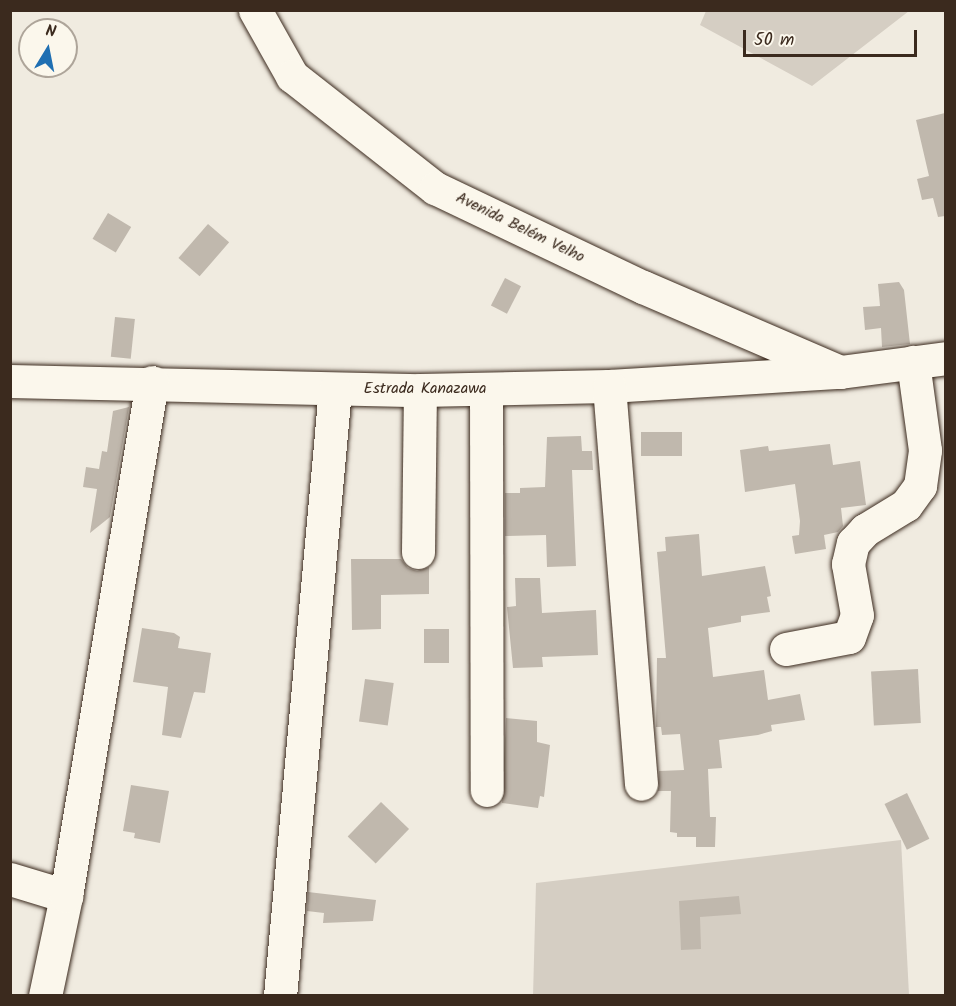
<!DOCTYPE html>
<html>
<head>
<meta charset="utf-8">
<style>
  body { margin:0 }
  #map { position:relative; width:956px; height:1006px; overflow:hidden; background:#f0ebe0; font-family:Kalam,sans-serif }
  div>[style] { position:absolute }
  .green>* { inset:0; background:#d5cec3 }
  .building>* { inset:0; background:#c0b8ad; transform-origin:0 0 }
  .roads { filter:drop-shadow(0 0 2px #3b2a1e) drop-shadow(0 0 2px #3b2a1e) }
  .minor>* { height:33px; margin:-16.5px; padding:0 16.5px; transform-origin:16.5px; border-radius:16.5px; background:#fbf7ec }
  .major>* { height:33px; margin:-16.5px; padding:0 16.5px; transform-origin:16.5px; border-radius:16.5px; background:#fbf7ec }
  span { translate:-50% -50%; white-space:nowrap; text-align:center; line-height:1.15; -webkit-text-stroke:4.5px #fbf7ec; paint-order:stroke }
  .street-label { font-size:16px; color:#3b2a1e }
  .frame { position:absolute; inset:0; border:12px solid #3b2a1e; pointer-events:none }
  .north { position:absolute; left:18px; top:18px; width:60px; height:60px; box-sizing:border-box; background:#fbf7ec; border:2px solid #aea59a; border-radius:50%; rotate:10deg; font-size:16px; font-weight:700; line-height:24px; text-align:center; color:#3b2a1e }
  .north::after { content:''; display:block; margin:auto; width:21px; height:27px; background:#1f6fb2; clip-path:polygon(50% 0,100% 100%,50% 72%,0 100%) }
  .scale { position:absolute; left:743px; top:30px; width:174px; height:27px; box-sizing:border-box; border:3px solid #3b2a1e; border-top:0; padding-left:8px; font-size:18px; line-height:21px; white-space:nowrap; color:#3b2a1e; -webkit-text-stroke:4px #fbf7ec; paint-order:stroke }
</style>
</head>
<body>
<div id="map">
  <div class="green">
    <i style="clip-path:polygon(706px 11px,706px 10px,909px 11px,812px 86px,700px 25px)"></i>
    <i style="clip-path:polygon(901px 840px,909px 995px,533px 996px,536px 883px)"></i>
  </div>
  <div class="building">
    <i style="clip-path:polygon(945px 113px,945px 216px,938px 217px,933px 198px,922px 200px,917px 179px,929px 176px,916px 120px)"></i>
    <i style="left:108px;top:213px;width:27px;height:30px;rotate:31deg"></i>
    <i style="left:208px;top:224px;width:28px;height:45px;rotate:41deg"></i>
    <i style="left:505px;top:278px;width:18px;height:31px;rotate:27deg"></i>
    <i style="clip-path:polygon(899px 282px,904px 290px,910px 344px,882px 347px,881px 328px,865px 330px,863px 307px,880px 306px,878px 284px)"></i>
    <i style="left:115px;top:317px;width:20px;height:40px;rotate:6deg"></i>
    <i style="clip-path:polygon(129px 407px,110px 517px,90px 533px,97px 489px,83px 487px,86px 467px,99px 469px,102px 451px,107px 452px,113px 411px)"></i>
    <i style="left:641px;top:432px;width:41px;height:24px"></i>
    <i style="clip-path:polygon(581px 436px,582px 451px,592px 451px,593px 470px,572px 470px,576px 566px,547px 567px,546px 535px,505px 536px,505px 493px,520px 493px,520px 488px,545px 487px,547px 437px)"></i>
    <i style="clip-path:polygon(830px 444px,833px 465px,860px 461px,866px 505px,841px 508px,843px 526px,838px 532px,824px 535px,826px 549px,795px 554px,792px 536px,799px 535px,800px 521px,795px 484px,745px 492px,740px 450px,768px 446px,769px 451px)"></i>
    <i style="clip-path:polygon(699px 534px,702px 576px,765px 566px,771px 596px,767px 597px,770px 612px,741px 616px,741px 622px,708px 628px,713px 677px,764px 670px,768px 700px,800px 694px,805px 720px,771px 725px,772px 731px,758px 735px,719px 740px,722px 768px,708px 769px,710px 817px,716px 817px,715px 847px,696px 847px,696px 837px,677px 837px,677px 833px,670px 832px,671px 791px,658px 791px,659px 771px,684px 770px,680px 734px,662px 735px,661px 727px,656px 727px,657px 658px,666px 658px,657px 552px,666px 551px,665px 537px)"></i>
    <i style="clip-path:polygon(351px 559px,401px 559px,408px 568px,417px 571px,429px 567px,429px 594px,381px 595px,381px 629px,352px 630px)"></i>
    <i style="clip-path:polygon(515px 578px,540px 578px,542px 613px,596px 610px,598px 655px,542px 657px,543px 667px,513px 668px,507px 607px,516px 606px)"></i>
    <i style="clip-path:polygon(142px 628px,174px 633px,180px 637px,178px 648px,211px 653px,205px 693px,194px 692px,181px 738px,162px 735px,168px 687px,133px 682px)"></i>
    <i style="left:424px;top:629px;width:25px;height:34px"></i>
    <i style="left:918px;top:669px;width:54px;height:47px;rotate:87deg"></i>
    <i style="left:365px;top:679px;width:29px;height:43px;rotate:8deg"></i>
    <i style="clip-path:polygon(506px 718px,537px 721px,537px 742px,550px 745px,544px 797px,540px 796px,538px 808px,502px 803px)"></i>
    <i style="clip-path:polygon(131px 785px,169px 791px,160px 843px,134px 838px,135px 833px,123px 831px)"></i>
    <i style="left:907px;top:793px;width:51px;height:25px;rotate:64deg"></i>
    <i style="left:381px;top:802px;width:39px;height:48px;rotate:44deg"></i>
    <i style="clip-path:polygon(308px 892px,376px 900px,373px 921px,323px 923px,324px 913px,307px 911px)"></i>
    <i style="clip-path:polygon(739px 896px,741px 914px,700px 917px,701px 949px,681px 950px,679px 901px)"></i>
  </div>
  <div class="roads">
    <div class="minor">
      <i style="left:10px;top:381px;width:410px;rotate:1.3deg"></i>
      <i style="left:420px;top:390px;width:189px;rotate:-1.2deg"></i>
      <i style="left:609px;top:386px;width:231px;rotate:-3.5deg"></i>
      <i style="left:609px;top:386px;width:399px;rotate:85.4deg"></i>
      <i style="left:486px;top:389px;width:401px;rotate:89.9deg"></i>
      <i style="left:418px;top:552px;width:162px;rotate:-89.3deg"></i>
      <i style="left:786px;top:649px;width:64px;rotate:-10.8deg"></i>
      <i style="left:849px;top:637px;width:23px;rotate:-70deg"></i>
      <i style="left:857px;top:615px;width:52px;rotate:-100deg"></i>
      <i style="left:848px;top:564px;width:22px;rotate:-77deg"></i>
      <i style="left:853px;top:543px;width:18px;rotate:-47deg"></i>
      <i style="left:865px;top:530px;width:48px;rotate:-31.4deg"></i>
      <i style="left:906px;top:505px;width:24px;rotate:-54deg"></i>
      <i style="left:920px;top:486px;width:36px;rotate:-82deg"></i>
      <i style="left:925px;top:450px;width:89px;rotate:-97.8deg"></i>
      <i style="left:10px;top:879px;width:59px;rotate:16.9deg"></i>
      <i style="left:45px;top:996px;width:102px;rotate:-78.1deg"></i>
      <i style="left:66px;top:896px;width:521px;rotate:-80.5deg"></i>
      <i style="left:280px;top:996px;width:609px;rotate:-84.82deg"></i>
    </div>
    <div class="major">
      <i style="left:255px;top:10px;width:76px;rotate:60.7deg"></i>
      <i style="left:292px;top:76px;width:182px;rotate:38.1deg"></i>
      <i style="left:435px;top:188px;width:230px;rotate:25.5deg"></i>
      <i style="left:643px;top:287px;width:215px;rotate:23.3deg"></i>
      <i style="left:840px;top:372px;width:107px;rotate:-7.5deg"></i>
    </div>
  </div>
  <div class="street-label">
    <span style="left:520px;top:228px;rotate:26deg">Avenida Belém Velho</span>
    <span style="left:425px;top:389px">Estrada Kanazawa</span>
  </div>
  <div class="frame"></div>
  <div class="north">N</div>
  <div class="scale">50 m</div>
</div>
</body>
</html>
